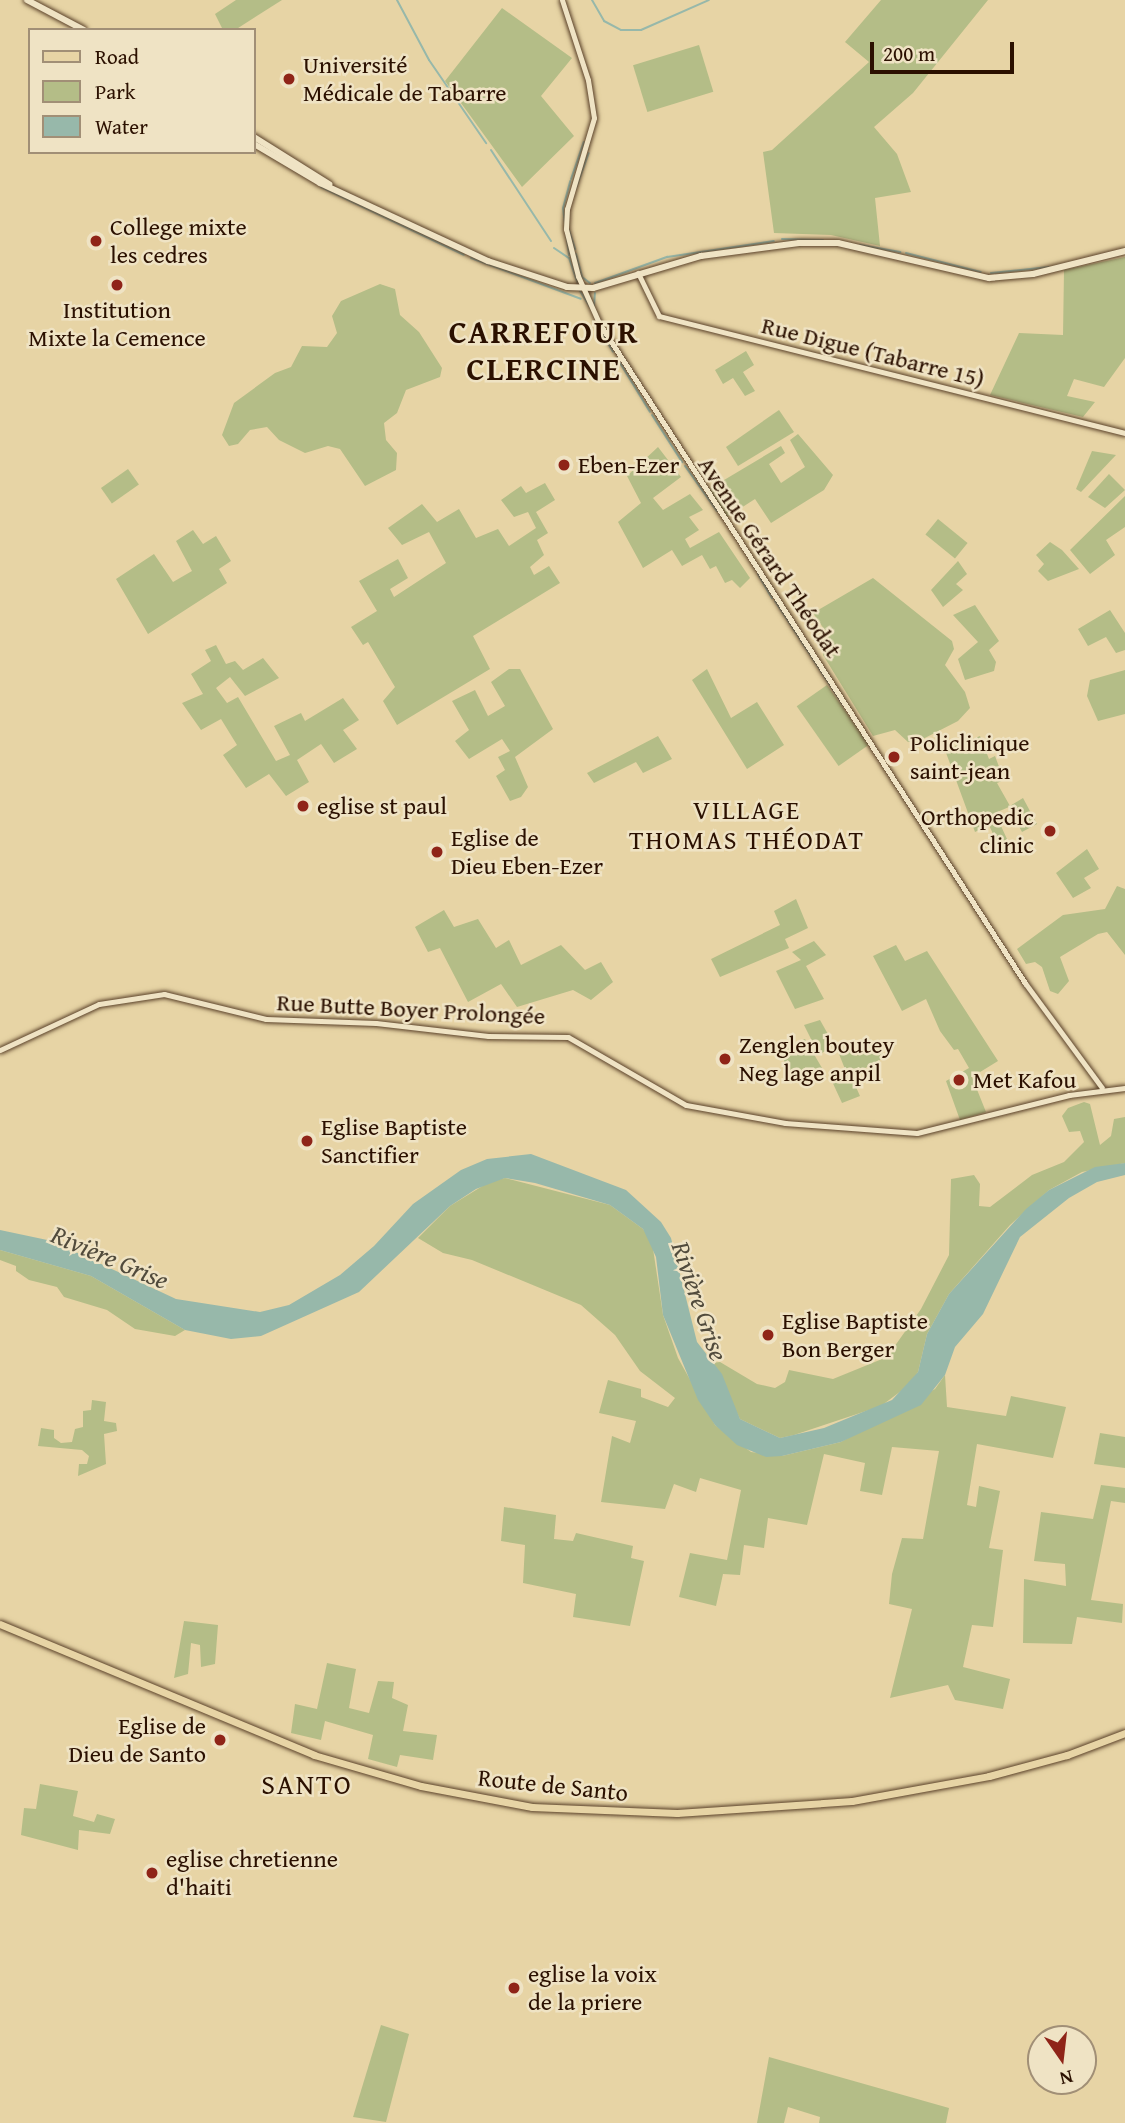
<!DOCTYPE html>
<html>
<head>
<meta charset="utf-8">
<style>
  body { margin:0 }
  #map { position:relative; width:1125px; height:2123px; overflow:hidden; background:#e7d4a5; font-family:"Gentium Book Plus",serif }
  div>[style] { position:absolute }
  .green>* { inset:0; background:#b4bd87; transform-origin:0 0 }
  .water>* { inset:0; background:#97b8aa }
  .stream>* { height:2px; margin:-1px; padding:0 1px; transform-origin:1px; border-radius:1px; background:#97b8aa }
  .roads { filter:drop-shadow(0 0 2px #5a4129) drop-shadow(0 0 2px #5a4129) }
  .tertiary>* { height:5px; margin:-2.5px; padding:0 2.5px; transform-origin:2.5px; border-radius:2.5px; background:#efe3c4 }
  .secondary>* { height:6px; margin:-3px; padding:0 3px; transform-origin:3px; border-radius:3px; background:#efe3c4 }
  .primary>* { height:7px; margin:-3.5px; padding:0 3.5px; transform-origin:3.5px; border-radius:3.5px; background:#e7d4a5 }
  .dots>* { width:19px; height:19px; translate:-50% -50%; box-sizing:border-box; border:4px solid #efe3c4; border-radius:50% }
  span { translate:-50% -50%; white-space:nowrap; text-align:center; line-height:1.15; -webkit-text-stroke:5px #efe3c4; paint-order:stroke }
  .poi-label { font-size:24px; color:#2b1000 }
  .left { translate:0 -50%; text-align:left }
  .right { translate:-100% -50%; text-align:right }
  .street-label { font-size:24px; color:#2b1000 }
  .neighbourhood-label { font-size:26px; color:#2b1000; letter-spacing:2px }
  .water-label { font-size:26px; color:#514b3c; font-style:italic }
  .quarter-label { font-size:28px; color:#2b1000; letter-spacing:2px }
  .district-label { font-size:32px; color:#2b1000; font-weight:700; letter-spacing:2px }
  .legend { position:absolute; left:28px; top:28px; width:228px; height:126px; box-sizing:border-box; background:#efe3c4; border:2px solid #a18f76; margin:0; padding:9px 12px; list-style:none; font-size:21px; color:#2b1000 }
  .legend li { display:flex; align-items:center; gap:14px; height:35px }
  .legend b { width:35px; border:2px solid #a18f76 }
  .north { position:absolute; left:1027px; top:2025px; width:70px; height:70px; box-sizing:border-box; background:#efe3c4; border:2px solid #a18f76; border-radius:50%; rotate:166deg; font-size:19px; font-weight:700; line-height:28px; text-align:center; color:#2b1000 }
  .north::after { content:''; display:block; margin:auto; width:24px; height:32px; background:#8f2418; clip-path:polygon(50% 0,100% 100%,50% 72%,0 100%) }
  .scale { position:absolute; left:870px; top:42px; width:144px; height:32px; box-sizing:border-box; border:4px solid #2b1000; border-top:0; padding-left:9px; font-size:21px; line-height:24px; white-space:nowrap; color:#2b1000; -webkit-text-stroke:5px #efe3c4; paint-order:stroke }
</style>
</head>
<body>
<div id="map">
  <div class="green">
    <i style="clip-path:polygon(236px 0,282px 0,235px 30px,223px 30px,215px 14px)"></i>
    <i style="clip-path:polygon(881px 0,988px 0,913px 93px,874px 127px,897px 154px,911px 192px,875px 198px,880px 246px,831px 235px,774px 233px,763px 152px,772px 150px,869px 62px,845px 42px)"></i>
    <i style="clip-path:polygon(502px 8px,572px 58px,541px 96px,574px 136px,522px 187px,445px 81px)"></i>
    <i style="left:699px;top:45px;width:49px;height:69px;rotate:73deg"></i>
    <i style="clip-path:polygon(1125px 257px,1125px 358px,1104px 387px,1074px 379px,1067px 396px,1095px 402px,1083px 417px,990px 395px,1019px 333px,1063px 335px,1064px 270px)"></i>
    <i style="clip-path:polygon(380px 284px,395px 289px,400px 315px,419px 332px,442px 368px,440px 377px,406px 390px,397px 413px,384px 423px,386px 440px,397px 453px,396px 470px,365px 486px,340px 449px,328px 446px,305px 453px,279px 440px,267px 427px,250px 430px,238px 444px,229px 446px,222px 435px,234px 403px,275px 373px,291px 367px,302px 346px,327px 347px,337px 333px,332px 316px,341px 301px)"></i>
    <i style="clip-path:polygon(746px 351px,754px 365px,743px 372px,755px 391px,745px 396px,733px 378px,723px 384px,715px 370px)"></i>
    <i style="clip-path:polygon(779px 410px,794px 432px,738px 466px,726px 447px)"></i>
    <i style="clip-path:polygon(798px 434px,833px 475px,824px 490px,771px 523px,755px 499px,727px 517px,709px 489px,781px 446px,785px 453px,769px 464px,781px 483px,805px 467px,790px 440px)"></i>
    <i style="clip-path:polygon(658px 447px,681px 477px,653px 498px,663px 510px,690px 494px,703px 510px,689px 517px,699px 530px,685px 539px,690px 548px,719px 532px,750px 578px,740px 588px,732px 580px,725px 583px,716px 566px,710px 569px,702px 555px,682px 566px,672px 550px,643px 568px,618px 522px,641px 503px,627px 476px)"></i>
    <i style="clip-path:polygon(1092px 451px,1116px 455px,1081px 492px,1076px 489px)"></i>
    <i style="left:128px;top:469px;width:19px;height:33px;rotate:55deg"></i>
    <i style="clip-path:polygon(1109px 474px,1125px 490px,1105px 508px,1088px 497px)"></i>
    <i style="clip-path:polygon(545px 483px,555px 500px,536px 512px,548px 533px,537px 540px,544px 555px,530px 567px,534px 575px,549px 566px,560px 583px,473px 636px,490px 669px,397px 725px,383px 701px,395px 687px,368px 642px,363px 645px,351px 627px,377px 611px,359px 581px,398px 559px,408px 578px,390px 589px,394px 597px,446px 563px,429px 532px,402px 545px,388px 528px,422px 504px,437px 522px,459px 509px,476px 538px,498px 529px,509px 546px,536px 528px,528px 512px,514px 517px,501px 500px,521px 486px,526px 493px)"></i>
    <i style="clip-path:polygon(1125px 496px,1125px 527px,1106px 540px,1115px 555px,1090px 574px,1070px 550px)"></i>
    <i style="left:938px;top:519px;width:38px;height:20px;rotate:39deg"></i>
    <i style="clip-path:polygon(193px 530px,203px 544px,216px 536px,231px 561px,219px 569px,227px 583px,148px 634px,116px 579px,154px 554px,173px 582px,192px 571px,176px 541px)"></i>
    <i style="clip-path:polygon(1050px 542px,1062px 550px,1079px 569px,1048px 581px,1038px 571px,1044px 564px,1036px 555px)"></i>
    <i style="clip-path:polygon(958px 561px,967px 574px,956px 584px,963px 590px,943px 607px,931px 590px)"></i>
    <i style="clip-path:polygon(873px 578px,952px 641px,954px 649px,945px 665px,965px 692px,970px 708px,958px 721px,917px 742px,908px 742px,895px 730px,873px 736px,823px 655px,824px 629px,813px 613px)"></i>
    <i style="clip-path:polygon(975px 605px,999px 641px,989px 650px,996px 662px,994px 671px,965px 680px,958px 659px,978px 642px,953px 615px)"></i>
    <i style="clip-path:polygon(1110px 610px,1125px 633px,1125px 650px,1116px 653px,1106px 637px,1088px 646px,1078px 629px)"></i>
    <i style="clip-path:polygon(216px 645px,226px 664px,235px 661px,243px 670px,263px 658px,279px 678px,245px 696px,230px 677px,216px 688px,227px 703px,238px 697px,276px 761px,290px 755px,274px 726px,301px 713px,305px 721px,343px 698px,359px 720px,343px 730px,357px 749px,334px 763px,321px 744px,297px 760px,309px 782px,286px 796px,269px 774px,246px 788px,223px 755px,237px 745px,221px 719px,201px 730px,182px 703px,203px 694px,191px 674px,211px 661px,205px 650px)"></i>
    <i style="clip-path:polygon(509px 669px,520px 669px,553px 729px,515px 757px,528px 787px,521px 797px,510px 801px,496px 776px,505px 770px,498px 757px,510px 751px,502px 739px,469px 759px,455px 741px,469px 730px,452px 701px,475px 690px,488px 716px,505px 706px,491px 682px)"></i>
    <i style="clip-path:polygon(707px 669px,731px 718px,757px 702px,784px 745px,747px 769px,692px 680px)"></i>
    <i style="clip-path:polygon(1125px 670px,1125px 714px,1098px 721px,1087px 696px,1090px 680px)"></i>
    <i style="left:827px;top:685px;width:73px;height:37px;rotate:55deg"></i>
    <i style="clip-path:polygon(658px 736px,672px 759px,643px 773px,636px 762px,594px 783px,587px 773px)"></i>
    <i style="clip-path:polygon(980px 736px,989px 759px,995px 756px,1004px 780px,997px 783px,1010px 806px,1023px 798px,1037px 824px,1022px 832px,1009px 807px,995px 813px,1007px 839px,998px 845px,989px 825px,975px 832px,945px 750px)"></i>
    <i style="clip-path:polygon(1087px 849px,1099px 869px,1084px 878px,1091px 888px,1073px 898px,1056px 873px)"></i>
    <i style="clip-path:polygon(1117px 886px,1125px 889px,1125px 955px,1107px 932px,1098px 934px,1060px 957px,1069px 981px,1058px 994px,1050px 991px,1042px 967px,1035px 962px,1026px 964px,1017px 949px,1063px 915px,1105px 909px)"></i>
    <i style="clip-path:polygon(796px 899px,808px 928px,785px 939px,789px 948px,720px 977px,711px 959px,780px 925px,774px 911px)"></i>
    <i style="clip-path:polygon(444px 910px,454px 927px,478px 919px,496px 948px,509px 940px,521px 965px,561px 945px,585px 970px,601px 962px,613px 982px,591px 1000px,573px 990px,517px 1007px,501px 984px,468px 1002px,440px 948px,428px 952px,415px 927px)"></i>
    <i style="clip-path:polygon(814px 941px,826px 955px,806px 966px,824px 999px,795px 1009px,776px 971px,801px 960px,792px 952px)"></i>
    <i style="clip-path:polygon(896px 945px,905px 961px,927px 951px,998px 1061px,972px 1077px,986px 1112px,960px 1120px,946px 1081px,969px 1068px,958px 1049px,954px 1050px,940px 1031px,926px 999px,902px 1011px,873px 956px)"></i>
    <i style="clip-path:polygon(820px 1020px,834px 1045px,819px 1055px,804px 1025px)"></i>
    <i style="clip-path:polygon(805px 1039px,822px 1068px,790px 1077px,780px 1049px)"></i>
    <i style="clip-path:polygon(877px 1044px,885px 1057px,851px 1076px,860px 1096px,842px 1103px,830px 1077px,845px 1069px,839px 1054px,851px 1048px,856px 1056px)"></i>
    <i style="clip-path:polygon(1084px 1102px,1090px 1104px,1100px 1145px,1111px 1136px,1114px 1119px,1125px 1117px,1125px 1163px,1082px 1172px,1049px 1190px,1010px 1225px,949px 1294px,927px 1334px,918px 1372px,909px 1385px,881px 1406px,794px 1435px,780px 1438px,740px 1419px,712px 1363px,720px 1362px,757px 1384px,775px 1388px,785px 1382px,789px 1370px,833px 1379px,887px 1357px,921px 1309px,949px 1255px,951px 1179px,974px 1175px,980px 1184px,979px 1206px,990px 1207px,1032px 1175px,1064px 1162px,1084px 1142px,1080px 1131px,1069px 1132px,1062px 1116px,1068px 1108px)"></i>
    <i style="clip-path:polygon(505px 1178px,610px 1205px,643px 1229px,652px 1242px,663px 1315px,678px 1358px,715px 1425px,751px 1452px,782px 1456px,841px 1442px,935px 1389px,945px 1375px,947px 1407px,1006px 1416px,1011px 1396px,1066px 1407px,1053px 1458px,977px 1444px,967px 1505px,976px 1507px,979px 1486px,1000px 1491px,989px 1548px,1003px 1550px,993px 1627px,972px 1625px,963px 1667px,1010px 1679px,1003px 1709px,955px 1700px,948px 1685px,890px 1698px,912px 1609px,889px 1604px,892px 1574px,902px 1538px,923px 1539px,939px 1451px,892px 1447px,882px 1495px,860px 1491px,865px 1463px,824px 1454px,807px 1525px,768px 1518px,764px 1548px,744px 1545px,740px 1575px,723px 1574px,716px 1606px,679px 1597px,690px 1553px,727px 1560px,741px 1490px,700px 1478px,696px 1492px,674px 1484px,665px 1509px,601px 1502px,612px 1436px,630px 1443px,636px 1421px,599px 1413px,608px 1380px,641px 1389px,641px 1397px,668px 1407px,675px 1398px,640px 1371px,615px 1335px,581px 1305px,472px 1260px,443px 1253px,418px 1238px,450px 1206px,489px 1182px)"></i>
    <i style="clip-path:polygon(0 1250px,91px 1276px,185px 1330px,175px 1336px,135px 1329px,107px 1310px,64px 1297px,57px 1287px,29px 1280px,16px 1271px,16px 1266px,0 1260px)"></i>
    <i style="clip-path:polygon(92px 1400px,106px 1402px,104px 1421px,116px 1423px,117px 1431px,104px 1434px,106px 1464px,78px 1476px,79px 1464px,87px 1464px,89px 1456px,82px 1450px,38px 1446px,41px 1428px,54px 1430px,54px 1438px,61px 1443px,72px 1442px,75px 1429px,83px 1427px,83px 1411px,91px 1410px)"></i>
    <i style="clip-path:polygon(1100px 1433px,1125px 1437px,1125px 1468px,1094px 1464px)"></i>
    <i style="clip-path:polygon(1101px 1485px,1125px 1488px,1125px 1503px,1111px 1501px,1091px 1600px,1123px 1604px,1122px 1623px,1077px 1617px,1072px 1644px,1023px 1643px,1024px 1579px,1066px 1586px,1065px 1564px,1034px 1561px,1041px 1512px,1093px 1519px)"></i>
    <i style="clip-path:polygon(504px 1507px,556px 1515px,554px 1539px,573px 1541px,576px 1533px,633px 1546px,631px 1558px,644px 1561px,630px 1626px,573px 1617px,576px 1594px,523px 1583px,525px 1545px,501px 1541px)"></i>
    <i style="clip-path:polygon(184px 1621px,218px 1625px,215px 1664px,201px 1667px,200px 1645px,191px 1643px,188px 1674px,174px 1678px)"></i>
    <i style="clip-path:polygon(327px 1663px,356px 1669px,349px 1708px,369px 1713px,378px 1681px,394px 1682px,392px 1698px,408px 1705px,403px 1731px,437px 1735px,433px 1760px,400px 1755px,397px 1767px,368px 1759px,373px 1735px,325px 1721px,321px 1740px,291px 1733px,295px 1704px,317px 1709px)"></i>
    <i style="clip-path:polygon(40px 1784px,78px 1791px,73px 1816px,94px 1822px,97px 1814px,115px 1819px,110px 1834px,79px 1830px,78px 1850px,21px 1835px,24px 1808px,36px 1809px)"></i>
    <i style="clip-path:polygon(381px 2025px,409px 2034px,386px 2122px,353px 2117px)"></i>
    <i style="clip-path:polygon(769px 2057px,949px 2108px,946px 2123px,819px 2123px,820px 2117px,788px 2107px,784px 2123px,757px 2123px)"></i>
  </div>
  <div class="water">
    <i style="clip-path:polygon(531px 1154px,626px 1190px,661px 1222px,671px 1238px,697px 1342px,722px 1374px,740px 1419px,780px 1438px,824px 1428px,892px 1400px,918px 1372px,927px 1334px,949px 1294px,1026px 1209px,1049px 1190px,1095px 1167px,1125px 1163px,1125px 1175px,1097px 1182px,1069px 1198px,1020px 1237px,983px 1314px,955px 1347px,945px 1375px,921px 1405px,841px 1442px,782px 1456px,766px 1457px,737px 1445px,715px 1425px,698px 1400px,663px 1315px,656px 1257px,643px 1229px,610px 1205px,535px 1183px,505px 1178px,476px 1189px,450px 1206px,359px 1292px,261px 1336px,231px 1339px,185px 1330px,91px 1276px,0 1250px,0 1230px,52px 1241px,176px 1299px,260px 1312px,289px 1305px,340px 1275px,374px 1246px,413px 1204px,461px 1170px,487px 1159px)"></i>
  </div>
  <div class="stream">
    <i style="left:397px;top:0;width:68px;rotate:61.9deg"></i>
    <i style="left:429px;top:60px;width:101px;rotate:55.5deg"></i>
    <i style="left:592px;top:0;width:24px;rotate:60deg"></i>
    <i style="left:604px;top:21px;width:19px;rotate:28deg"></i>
    <i style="left:621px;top:30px;width:20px"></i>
    <i style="left:641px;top:30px;width:74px;rotate:-23.8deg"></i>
    <i style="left:491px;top:150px;width:109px;rotate:56.6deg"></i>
    <i style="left:571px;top:179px;width:39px;rotate:-71deg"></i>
    <i style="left:321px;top:187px;width:158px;rotate:25.4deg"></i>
    <i style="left:576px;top:188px;width:37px;rotate:-70deg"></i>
    <i style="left:569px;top:230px;width:20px;rotate:72deg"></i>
    <i style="left:782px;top:239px;width:41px;rotate:1.4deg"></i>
    <i style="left:860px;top:245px;width:41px;rotate:9.9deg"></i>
    <i style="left:554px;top:248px;width:18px;rotate:34deg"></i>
    <i style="left:569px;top:258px;width:28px;rotate:71deg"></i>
    <i style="left:906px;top:253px;width:77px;rotate:14.2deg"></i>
    <i style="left:576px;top:254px;width:24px;rotate:75deg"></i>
    <i style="left:582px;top:277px;width:10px;rotate:37deg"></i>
    <i style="left:569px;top:255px;width:47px;rotate:-97.3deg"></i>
    <i style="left:563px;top:208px;width:28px;rotate:-75deg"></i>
    <i style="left:471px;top:258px;width:117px;rotate:20.4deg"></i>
    <i style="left:991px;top:273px;width:58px;rotate:-5.9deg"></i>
    <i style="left:595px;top:283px;width:77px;rotate:-19.9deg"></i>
    <i style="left:667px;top:257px;width:108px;rotate:-8.5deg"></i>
    <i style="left:580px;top:291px;width:19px;rotate:58deg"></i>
    <i style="left:594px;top:306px;width:13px;rotate:-86deg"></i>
    <i style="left:597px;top:325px;width:31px;rotate:59deg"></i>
    <i style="left:617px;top:358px;width:63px;rotate:58.6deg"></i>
    <i style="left:652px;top:415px;width:56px;rotate:57.4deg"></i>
    <i style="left:685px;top:466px;width:55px;rotate:54.6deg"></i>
    <i style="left:758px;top:574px;width:28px;rotate:60deg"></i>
    <i style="left:775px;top:601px;width:124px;rotate:56.8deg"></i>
  </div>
  <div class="roads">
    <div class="tertiary">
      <i style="left:562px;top:0;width:84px;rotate:72deg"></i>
      <i style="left:588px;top:80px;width:38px;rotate:81deg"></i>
      <i style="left:594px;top:118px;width:95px;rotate:106.5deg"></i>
      <i style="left:567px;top:209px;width:20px;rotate:93deg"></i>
      <i style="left:566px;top:229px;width:49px;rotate:75.7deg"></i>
      <i style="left:578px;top:276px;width:51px;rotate:65.9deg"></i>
      <i style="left:599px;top:323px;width:786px;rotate:57.16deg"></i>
      <i style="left:1025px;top:983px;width:130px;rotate:53.7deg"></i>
      <i style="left:638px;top:273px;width:48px;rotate:64deg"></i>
      <i style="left:659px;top:316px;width:480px;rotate:14.1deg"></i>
      <i style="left:0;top:1050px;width:109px;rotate:-24.9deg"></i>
      <i style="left:99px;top:1004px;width:66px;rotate:-8.7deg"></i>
      <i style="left:164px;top:994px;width:105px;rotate:13.8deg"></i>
      <i style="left:266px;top:1019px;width:110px;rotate:2.1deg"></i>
      <i style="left:376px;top:1023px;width:113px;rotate:6.6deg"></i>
      <i style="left:488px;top:1036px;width:80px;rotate:0.7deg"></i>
      <i style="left:568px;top:1037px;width:136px;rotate:30deg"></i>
      <i style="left:686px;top:1105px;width:101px;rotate:10.3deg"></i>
      <i style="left:785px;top:1123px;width:132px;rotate:4.3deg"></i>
      <i style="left:917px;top:1133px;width:157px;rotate:-14deg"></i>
      <i style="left:1069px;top:1095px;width:56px;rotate:-7.1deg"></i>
    </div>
    <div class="secondary">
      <i style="left:27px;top:0;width:64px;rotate:27.8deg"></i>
      <i style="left:254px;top:137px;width:89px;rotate:32.1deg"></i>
      <i style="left:254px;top:144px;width:77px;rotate:30.6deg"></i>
      <i style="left:320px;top:183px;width:185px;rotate:24.9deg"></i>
      <i style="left:488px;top:261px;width:83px;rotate:18.2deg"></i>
      <i style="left:567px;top:287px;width:26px;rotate:2deg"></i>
      <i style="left:593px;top:288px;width:113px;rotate:-16.5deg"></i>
      <i style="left:701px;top:256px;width:99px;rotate:-7.6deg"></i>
      <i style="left:799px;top:243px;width:39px"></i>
      <i style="left:838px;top:243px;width:155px;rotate:13.1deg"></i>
      <i style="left:989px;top:278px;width:44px;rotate:-5.2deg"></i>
      <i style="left:1033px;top:274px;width:95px;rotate:-14deg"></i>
    </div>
    <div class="primary">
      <i style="left:0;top:1624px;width:340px;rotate:22.6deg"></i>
      <i style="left:314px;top:1755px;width:111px;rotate:16.2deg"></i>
      <i style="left:421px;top:1786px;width:113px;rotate:10.7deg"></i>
      <i style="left:532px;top:1807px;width:145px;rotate:2.4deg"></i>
      <i style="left:677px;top:1813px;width:175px;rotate:-3.9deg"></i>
      <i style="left:852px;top:1801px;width:139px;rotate:-10.3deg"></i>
      <i style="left:989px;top:1776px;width:81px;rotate:-15.1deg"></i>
      <i style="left:1067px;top:1755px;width:62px;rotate:-20.8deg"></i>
    </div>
  </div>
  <div class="dots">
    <i style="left:289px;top:79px;background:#8f2418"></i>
    <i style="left:96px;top:241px;background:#8f2418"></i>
    <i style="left:117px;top:285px;background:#8f2418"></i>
    <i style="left:564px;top:465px;background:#8f2418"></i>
    <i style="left:894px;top:757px;background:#8f2418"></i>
    <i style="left:303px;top:806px;background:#8f2418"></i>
    <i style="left:1050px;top:831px;background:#8f2418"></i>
    <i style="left:437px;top:852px;background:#8f2418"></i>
    <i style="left:725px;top:1059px;background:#8f2418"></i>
    <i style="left:959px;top:1080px;background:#8f2418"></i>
    <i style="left:307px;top:1141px;background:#8f2418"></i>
    <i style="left:768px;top:1335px;background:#8f2418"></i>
    <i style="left:220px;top:1740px;background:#8f2418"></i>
    <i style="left:152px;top:1873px;background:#8f2418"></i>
    <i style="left:514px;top:1988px;background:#8f2418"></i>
  </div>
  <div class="poi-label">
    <span class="left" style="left:303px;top:79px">Université<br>Médicale de Tabarre</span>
    <span class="left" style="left:110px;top:241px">College mixte<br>les cedres</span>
    <span style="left:117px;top:324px">Institution<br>Mixte la Cemence</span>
    <span class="left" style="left:578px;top:465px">Eben-Ezer</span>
    <span class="left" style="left:910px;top:757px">Policlinique<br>saint-jean</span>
    <span class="left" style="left:317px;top:806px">eglise st paul</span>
    <span class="right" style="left:1034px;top:831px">Orthopedic<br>clinic</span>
    <span class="left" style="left:451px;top:852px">Eglise de<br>Dieu Eben-Ezer</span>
    <span class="left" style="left:739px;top:1059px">Zenglen boutey<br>Neg lage anpil</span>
    <span class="left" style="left:973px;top:1080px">Met Kafou</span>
    <span class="left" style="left:321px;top:1141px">Eglise Baptiste<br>Sanctifier</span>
    <span class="left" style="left:782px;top:1335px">Eglise Baptiste<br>Bon Berger</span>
    <span class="right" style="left:206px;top:1740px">Eglise de<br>Dieu de Santo</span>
    <span class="left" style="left:166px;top:1873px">eglise chretienne<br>d'haiti</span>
    <span class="left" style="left:528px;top:1988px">eglise la voix<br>de la priere</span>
  </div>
  <div class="street-label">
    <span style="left:873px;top:352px;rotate:14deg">Rue Digue (Tabarre 15)</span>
    <span style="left:770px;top:557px;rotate:56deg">Avenue Gérard Théodat</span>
    <span style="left:411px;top:1009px;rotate:3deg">Rue Butte Boyer Prolongée</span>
    <span style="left:553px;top:1785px;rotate:6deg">Route de Santo</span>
  </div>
  <div class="neighbourhood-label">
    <span style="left:747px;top:825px">VILLAGE<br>THOMAS THÉODAT</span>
  </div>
  <div class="water-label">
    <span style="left:110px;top:1257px;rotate:23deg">Rivière Grise</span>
    <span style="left:700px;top:1301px;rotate:71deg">Rivière Grise</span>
  </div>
  <div class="quarter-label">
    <span style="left:307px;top:1784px">SANTO</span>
  </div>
  <div class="district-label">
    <span style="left:544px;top:351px">CARREFOUR<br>CLERCINE</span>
  </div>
  <ul class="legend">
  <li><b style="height:9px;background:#e7d4a5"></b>Road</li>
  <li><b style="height:19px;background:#b4bd87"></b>Park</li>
  <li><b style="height:19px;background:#97b8aa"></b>Water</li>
  </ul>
  <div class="north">N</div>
  <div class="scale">200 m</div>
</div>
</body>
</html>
